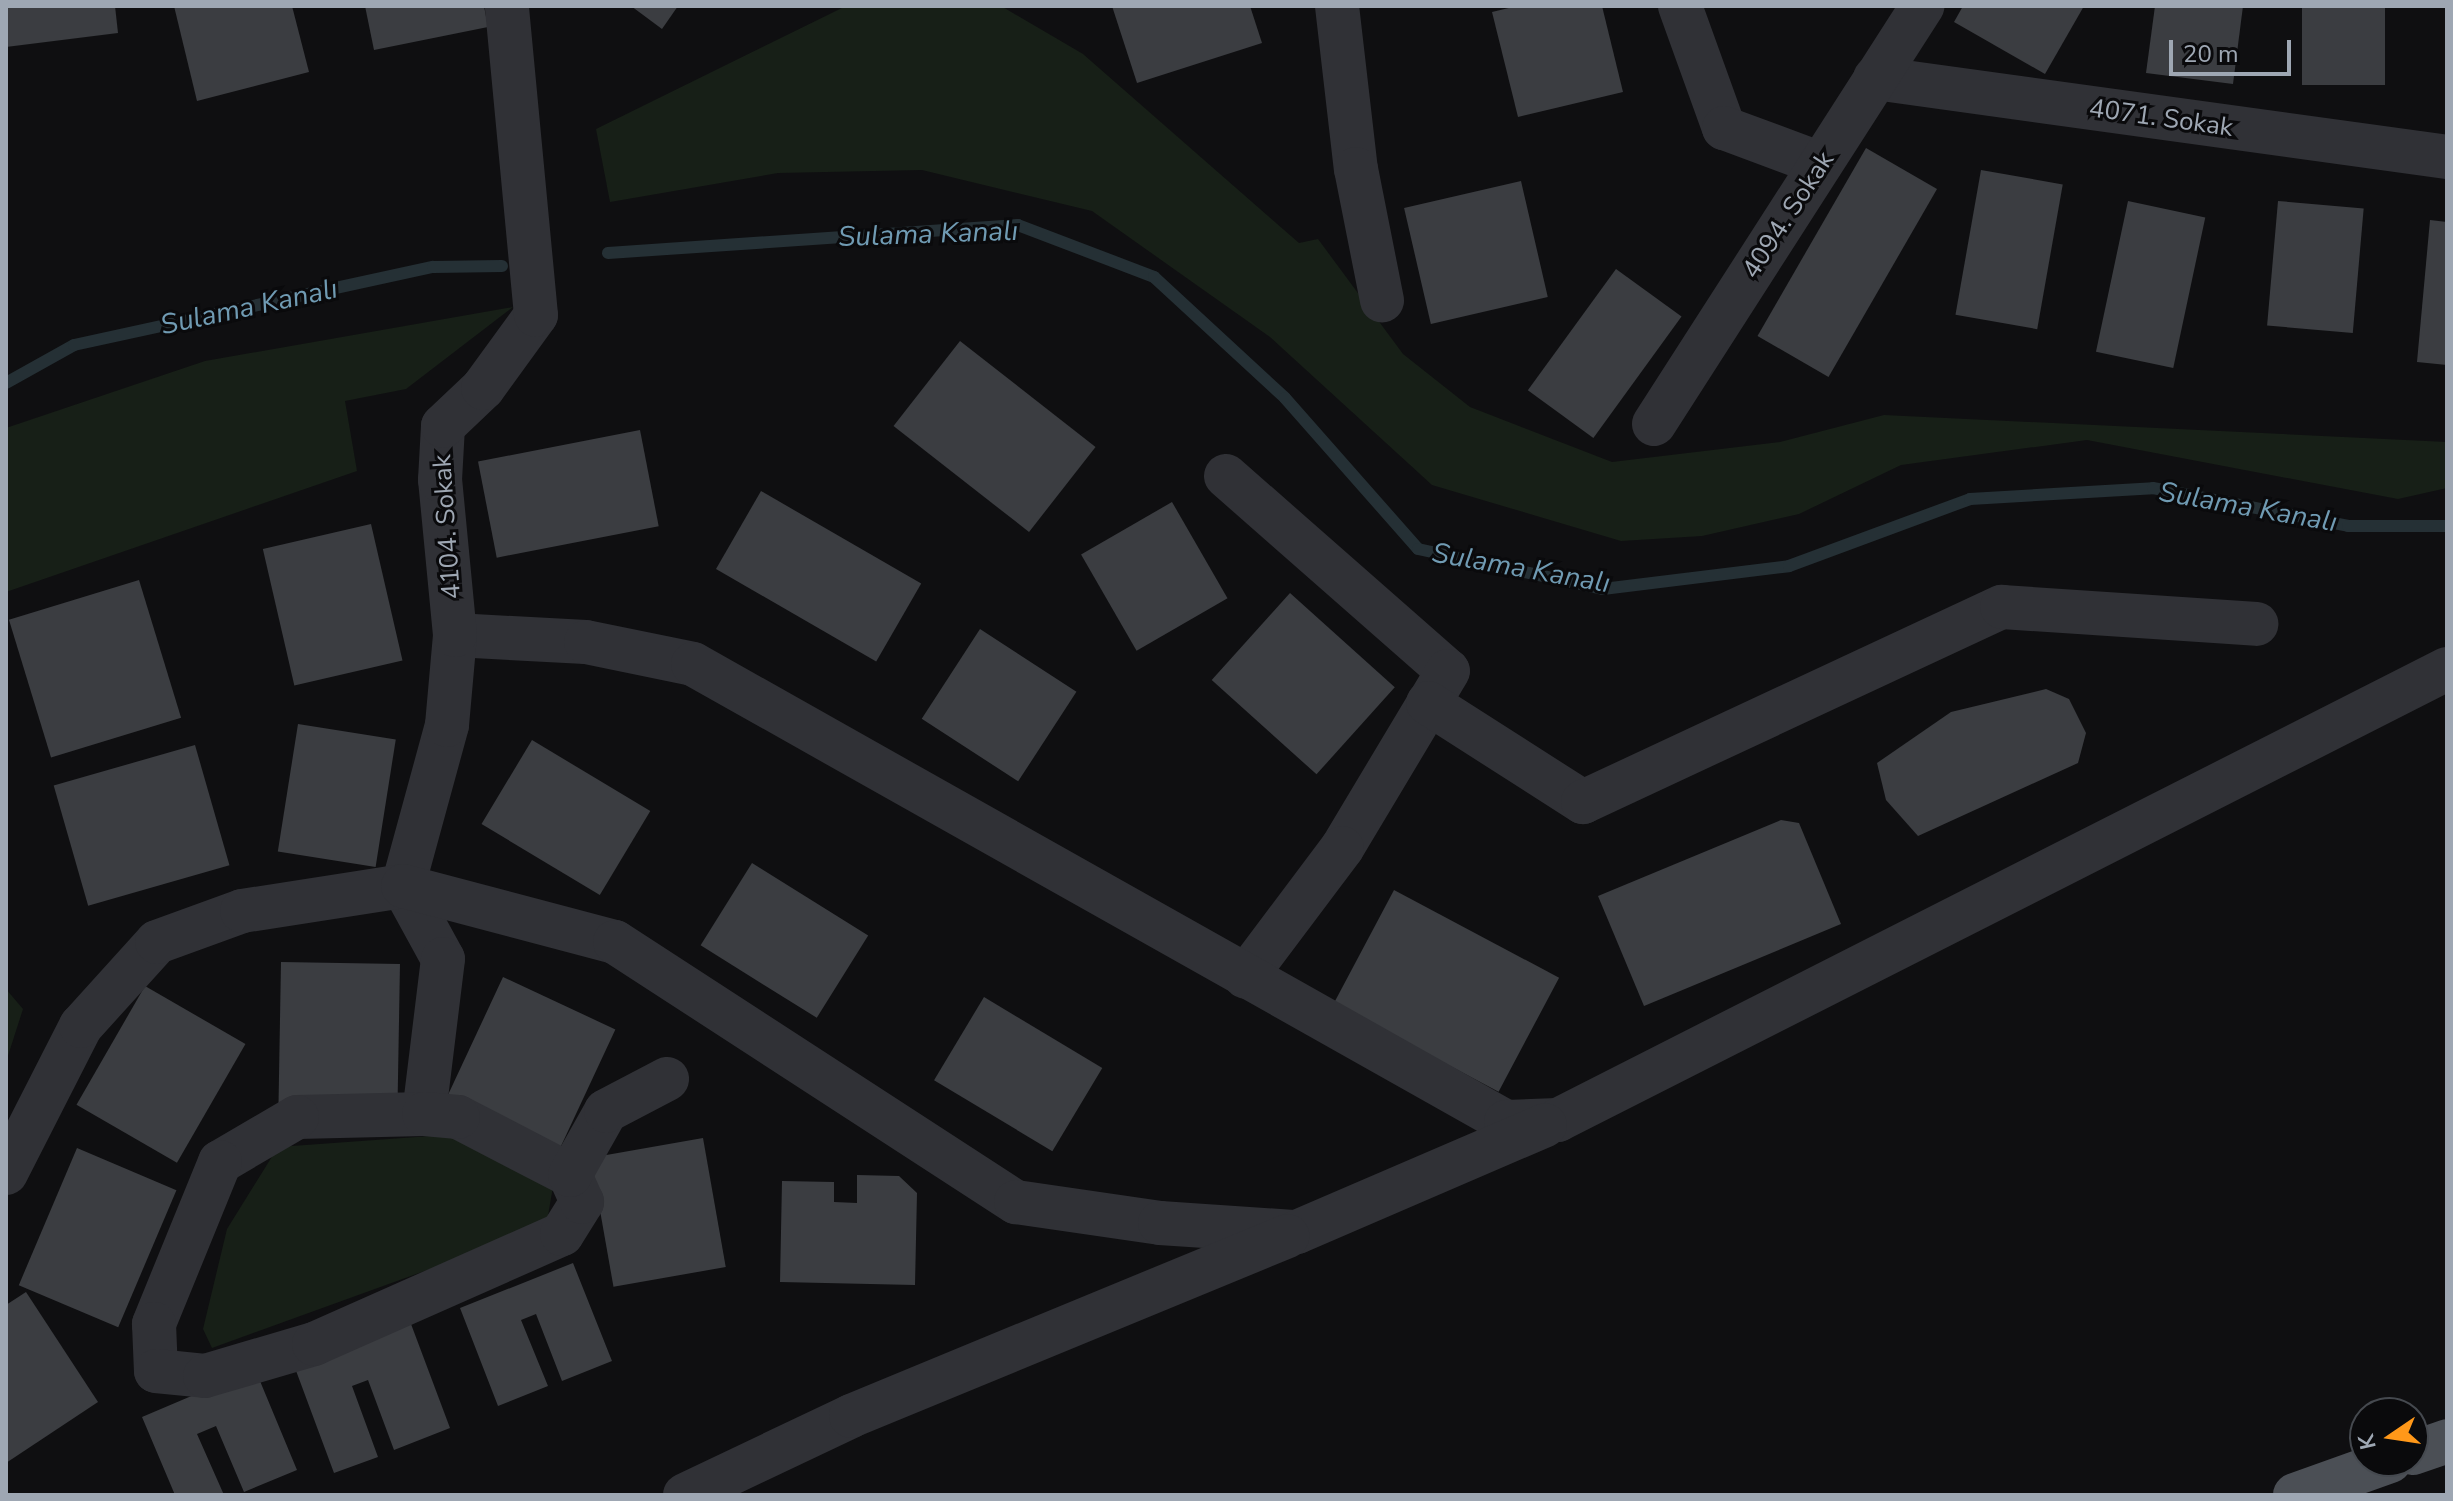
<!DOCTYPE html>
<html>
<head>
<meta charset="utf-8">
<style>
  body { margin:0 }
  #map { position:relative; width:2453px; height:1501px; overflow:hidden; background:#0f0f11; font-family:"Nunito Sans",sans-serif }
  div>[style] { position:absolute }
  .green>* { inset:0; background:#171f17 }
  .stream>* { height:12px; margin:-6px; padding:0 6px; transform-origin:6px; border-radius:6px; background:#253035 }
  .building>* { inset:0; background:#3b3d41; transform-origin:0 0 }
  .minor>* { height:44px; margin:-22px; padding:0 22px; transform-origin:22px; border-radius:22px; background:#303136 }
  .major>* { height:44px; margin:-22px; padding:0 22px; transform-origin:22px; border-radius:22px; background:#4b4f55 }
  span { translate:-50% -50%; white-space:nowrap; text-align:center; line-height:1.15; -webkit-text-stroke:6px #0a0a0c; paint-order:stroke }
  .street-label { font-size:26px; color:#9ea7b3 }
  .water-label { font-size:28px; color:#709bb3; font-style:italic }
  .frame { position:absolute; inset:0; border:8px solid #9ea7b3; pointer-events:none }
  .north { position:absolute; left:2349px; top:1397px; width:80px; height:80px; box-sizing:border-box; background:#0a0a0c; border:2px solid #45494f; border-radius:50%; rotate:257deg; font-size:22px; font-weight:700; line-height:32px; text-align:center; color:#9ea7b3 }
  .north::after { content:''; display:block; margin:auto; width:28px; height:36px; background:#ff9819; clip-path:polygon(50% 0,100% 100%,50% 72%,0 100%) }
  .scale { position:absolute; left:2169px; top:40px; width:122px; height:36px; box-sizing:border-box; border:4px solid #9ea7b3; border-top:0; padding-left:10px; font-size:24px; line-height:28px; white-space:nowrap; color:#9ea7b3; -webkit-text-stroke:6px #0a0a0c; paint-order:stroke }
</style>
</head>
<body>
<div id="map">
  <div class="green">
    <i style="clip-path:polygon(846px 6px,1001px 6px,1083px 54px,1299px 243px,1318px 239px,1403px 354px,1470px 407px,1612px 462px,1780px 442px,1884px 415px,2447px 442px,2447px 488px,2398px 499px,2087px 440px,1901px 465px,1799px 514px,1702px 536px,1621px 541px,1432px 485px,1270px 337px,1092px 211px,922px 170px,778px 173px,610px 202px,596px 129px)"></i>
    <i style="clip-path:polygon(513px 307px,406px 389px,345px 401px,357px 471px,6px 592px,6px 428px,205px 361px)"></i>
    <i style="clip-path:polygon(6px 989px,23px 1009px,6px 1062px)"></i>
    <i style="clip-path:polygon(486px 1132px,554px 1181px,546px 1227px,212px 1348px,203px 1329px,227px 1229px,278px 1147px)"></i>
  </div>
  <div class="stream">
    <i style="left:608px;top:253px;width:411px;rotate:-3.9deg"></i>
    <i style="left:1018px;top:225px;width:146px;rotate:20.9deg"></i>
    <i style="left:1154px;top:277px;width:178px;rotate:42.7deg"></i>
    <i style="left:1285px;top:398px;width:201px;rotate:48.6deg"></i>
    <i style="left:1418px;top:549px;width:189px;rotate:12.2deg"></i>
    <i style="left:1603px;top:589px;width:187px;rotate:-7deg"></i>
    <i style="left:1789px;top:566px;width:193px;rotate:-20.3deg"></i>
    <i style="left:1970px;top:499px;width:183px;rotate:-3.4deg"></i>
    <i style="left:2153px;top:488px;width:199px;rotate:11deg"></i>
    <i style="left:2348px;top:526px;width:99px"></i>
    <i style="left:6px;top:383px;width:78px;rotate:-29.2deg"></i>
    <i style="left:74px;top:345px;width:367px;rotate:-12.3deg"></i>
    <i style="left:433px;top:267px;width:69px;rotate:-0.8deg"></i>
  </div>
  <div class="building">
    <i style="clip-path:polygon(6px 6px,115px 6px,118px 33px,6px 47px)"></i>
    <i style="clip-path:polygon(174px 6px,292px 6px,309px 72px,197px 101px)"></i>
    <i style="clip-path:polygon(365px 6px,484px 6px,488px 27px,374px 50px)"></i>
    <i style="clip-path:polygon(631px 6px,678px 6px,662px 29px)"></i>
    <i style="clip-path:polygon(1112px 6px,1250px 6px,1262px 43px,1137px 83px)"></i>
    <i style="clip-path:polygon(1517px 6px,1602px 6px,1623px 92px,1518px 117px,1492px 12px)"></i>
    <i style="clip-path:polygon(1963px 6px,2084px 6px,2045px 74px,1954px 22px)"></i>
    <i style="clip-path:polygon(2155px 6px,2243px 6px,2233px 84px,2146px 73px)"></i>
    <i style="left:2302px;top:6px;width:83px;height:79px"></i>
    <i style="left:1866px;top:148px;width:82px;height:217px;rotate:30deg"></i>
    <i style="left:1981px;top:170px;width:83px;height:147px;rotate:10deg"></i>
    <i style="left:1521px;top:181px;width:119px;height:120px;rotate:77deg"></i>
    <i style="left:2128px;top:201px;width:79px;height:154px;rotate:12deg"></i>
    <i style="left:2278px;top:201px;width:86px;height:125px;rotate:5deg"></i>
    <i style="clip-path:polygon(2430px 220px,2447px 222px,2447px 365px,2417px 362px)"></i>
    <i style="left:1616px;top:269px;width:81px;height:150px;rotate:36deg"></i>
    <i style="left:960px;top:341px;width:172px;height:108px;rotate:38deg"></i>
    <i style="left:640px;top:430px;width:98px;height:165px;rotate:79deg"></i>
    <i style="left:761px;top:491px;width:185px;height:90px;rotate:30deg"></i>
    <i style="left:1172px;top:502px;width:111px;height:105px;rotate:60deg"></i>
    <i style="left:371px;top:524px;width:140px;height:111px;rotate:77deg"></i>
    <i style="left:139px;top:580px;width:144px;height:136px;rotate:73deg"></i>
    <i style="left:1290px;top:593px;width:141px;height:117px;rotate:42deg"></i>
    <i style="left:980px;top:629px;width:115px;height:107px;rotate:33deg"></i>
    <i style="clip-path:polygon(2046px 689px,2069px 699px,2086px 733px,2078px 763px,1918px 836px,1886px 800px,1877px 763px,1951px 712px)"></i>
    <i style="left:298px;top:724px;width:99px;height:129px;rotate:9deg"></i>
    <i style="left:532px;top:740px;width:138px;height:98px;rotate:31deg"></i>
    <i style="left:195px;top:745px;width:125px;height:147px;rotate:74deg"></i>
    <i style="clip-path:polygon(1781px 820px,1799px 823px,1841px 924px,1644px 1006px,1598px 896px)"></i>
    <i style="left:752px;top:863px;width:137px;height:97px;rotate:32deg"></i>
    <i style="left:1394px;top:890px;width:187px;height:129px;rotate:28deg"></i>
    <i style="left:281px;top:962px;width:119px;height:143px;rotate:1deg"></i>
    <i style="left:503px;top:977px;width:124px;height:130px;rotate:25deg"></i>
    <i style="left:145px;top:986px;width:116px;height:137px;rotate:30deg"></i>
    <i style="left:984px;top:997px;width:138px;height:97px;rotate:31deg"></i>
    <i style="left:703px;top:1138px;width:131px;height:114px;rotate:80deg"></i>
    <i style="left:77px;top:1148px;width:108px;height:149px;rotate:23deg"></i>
    <i style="clip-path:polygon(857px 1175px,899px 1176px,917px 1193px,915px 1285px,780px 1282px,782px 1181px,834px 1182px,834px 1202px,857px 1203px)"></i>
    <i style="clip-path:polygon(573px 1263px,612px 1361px,562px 1381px,536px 1314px,521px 1320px,548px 1386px,498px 1406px,460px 1308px)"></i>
    <i style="clip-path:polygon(26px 1292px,98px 1402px,6px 1463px,6px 1305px)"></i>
    <i style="clip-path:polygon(411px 1324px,450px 1428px,394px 1450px,368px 1380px,352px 1386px,378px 1457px,334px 1473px,295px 1368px)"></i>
    <i style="clip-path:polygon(255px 1369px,297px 1470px,244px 1492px,216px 1426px,197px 1434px,224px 1495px,175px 1495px,142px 1417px)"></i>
  </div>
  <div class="minor">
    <i style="left:1337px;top:6px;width:164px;rotate:83.4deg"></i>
    <i style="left:1356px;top:169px;width:134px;rotate:78.8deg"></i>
    <i style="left:1680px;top:6px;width:130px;rotate:70.2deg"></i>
    <i style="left:1724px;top:128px;width:103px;rotate:20.4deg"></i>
    <i style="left:1875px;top:78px;width:577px;rotate:7.86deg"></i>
    <i style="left:1654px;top:424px;width:497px;rotate:-57.3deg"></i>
    <i style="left:1226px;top:476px;width:295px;rotate:41.3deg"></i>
    <i style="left:1448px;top:671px;width:206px;rotate:120.9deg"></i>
    <i style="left:1342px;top:848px;width:161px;rotate:126.9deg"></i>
    <i style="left:455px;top:635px;width:131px;rotate:3.1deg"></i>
    <i style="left:586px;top:642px;width:109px;rotate:11.6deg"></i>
    <i style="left:693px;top:664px;width:933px;rotate:29.39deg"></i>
    <i style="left:1506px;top:1122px;width:52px;rotate:-2.2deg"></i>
    <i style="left:1558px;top:1120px;width:997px;rotate:-26.9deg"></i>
    <i style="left:1428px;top:703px;width:184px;rotate:32.6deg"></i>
    <i style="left:1583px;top:802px;width:462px;rotate:-25deg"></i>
    <i style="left:2002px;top:607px;width:255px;rotate:3.8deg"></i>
    <i style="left:403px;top:886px;width:83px;rotate:61.3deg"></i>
    <i style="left:443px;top:959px;width:156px;rotate:97deg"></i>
    <i style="left:424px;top:1114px;width:127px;rotate:178.6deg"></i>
    <i style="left:297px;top:1117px;width:89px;rotate:149.7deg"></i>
    <i style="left:220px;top:1162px;width:175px;rotate:112.2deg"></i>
    <i style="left:154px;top:1324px;width:47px;rotate:87.6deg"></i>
    <i style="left:156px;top:1371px;width:49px;rotate:5.8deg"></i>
    <i style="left:205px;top:1376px;width:114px;rotate:-16.4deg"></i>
    <i style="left:314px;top:1344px;width:271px;rotate:-23.9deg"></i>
    <i style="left:562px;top:1234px;width:38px;rotate:-58deg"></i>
    <i style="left:582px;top:1202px;width:30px;rotate:-114deg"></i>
    <i style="left:570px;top:1175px;width:126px;rotate:-152.6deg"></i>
    <i style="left:458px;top:1117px;width:34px;rotate:-175deg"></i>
    <i style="left:403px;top:886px;width:167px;rotate:-74.7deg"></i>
    <i style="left:447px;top:725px;width:90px;rotate:-84.9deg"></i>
    <i style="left:455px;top:635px;width:156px;rotate:-95.5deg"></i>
    <i style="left:440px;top:480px;width:54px;rotate:-86.8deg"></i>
    <i style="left:443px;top:426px;width:55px;rotate:-43.5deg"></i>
    <i style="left:483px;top:388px;width:90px;rotate:-54deg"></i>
    <i style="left:536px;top:315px;width:310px;rotate:-95.4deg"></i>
    <i style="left:6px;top:1173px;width:165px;rotate:-63deg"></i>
    <i style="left:81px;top:1026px;width:113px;rotate:-47.9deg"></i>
    <i style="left:157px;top:942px;width:90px;rotate:-20deg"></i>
    <i style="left:242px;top:911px;width:163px;rotate:-8.8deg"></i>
    <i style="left:403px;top:886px;width:219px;rotate:14.8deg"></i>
    <i style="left:615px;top:942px;width:478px;rotate:33deg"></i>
    <i style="left:1016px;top:1202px;width:146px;rotate:8.3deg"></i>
    <i style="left:1160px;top:1223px;width:137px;rotate:3.8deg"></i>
    <i style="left:1297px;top:1232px;width:270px;rotate:-23.3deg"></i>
    <i style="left:570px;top:1175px;width:73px;rotate:-60.6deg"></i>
    <i style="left:606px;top:1111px;width:69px;rotate:-27.7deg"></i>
    <i style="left:685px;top:1495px;width:184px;rotate:-25.4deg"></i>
    <i style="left:851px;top:1416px;width:472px;rotate:-22.4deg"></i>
  </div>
  <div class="major">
    <i style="left:2413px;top:1453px;width:36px;rotate:-19deg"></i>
    <i style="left:2295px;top:1495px;width:101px;rotate:-19.7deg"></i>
  </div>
  <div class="street-label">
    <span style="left:2161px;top:118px;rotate:8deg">4071. Sokak</span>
    <span style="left:1788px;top:215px;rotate:-57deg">4094. Sokak</span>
    <span style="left:447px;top:527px;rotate:-94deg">4104. Sokak</span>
  </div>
  <div class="water-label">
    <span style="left:928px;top:234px;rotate:-2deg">Sulama Kanalı</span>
    <span style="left:249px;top:307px;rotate:-12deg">Sulama Kanalı</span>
    <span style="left:2248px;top:507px;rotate:10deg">Sulama Kanalı</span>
    <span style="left:1521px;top:568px;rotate:10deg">Sulama Kanalı</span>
  </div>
  <div class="frame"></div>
  <div class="north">K</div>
  <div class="scale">20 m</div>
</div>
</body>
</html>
